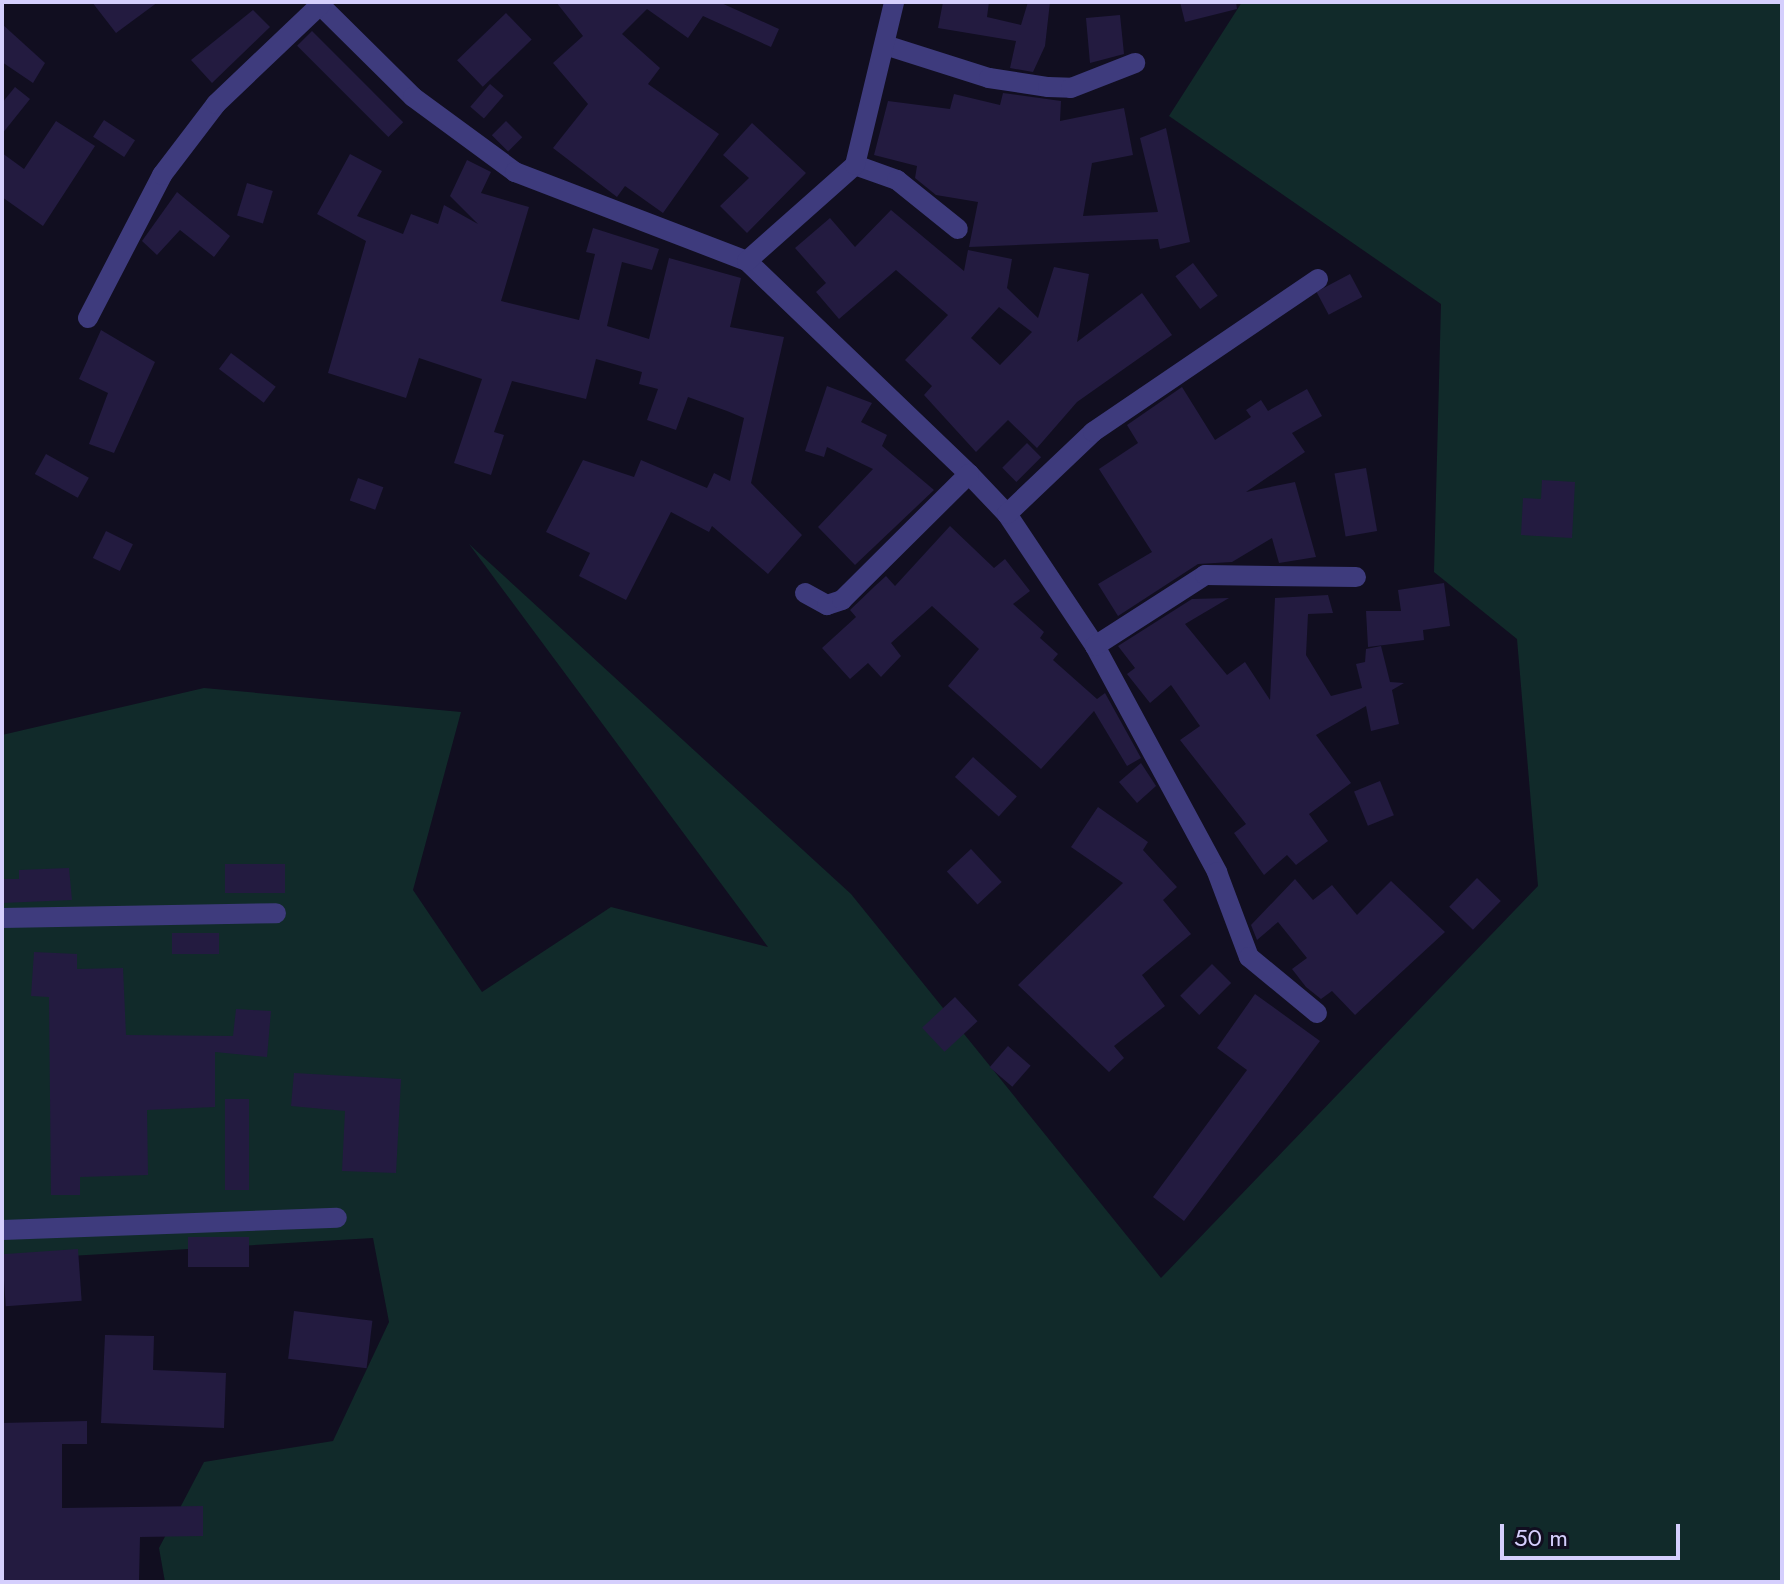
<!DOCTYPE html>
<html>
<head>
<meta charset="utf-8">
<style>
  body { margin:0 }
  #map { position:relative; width:1784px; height:1584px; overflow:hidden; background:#110e20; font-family:Jost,sans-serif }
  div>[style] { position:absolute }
  .green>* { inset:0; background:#112a2a }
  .building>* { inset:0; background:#231b40; transform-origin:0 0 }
  .minor>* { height:20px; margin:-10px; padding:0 10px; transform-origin:10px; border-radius:10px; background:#3e3b7d }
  span { translate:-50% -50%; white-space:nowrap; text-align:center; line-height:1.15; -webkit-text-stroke:7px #110e20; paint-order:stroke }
  .frame { position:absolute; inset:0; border:4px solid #d5cffd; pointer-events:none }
  .scale { position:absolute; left:1500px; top:1524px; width:180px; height:36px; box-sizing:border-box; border:4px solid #d5cffd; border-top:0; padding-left:10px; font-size:24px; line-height:28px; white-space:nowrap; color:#d5cffd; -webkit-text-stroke:6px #110e20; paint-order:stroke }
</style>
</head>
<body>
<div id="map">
  <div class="green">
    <i style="clip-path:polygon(1242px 2px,1782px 2px,1782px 1582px,165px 1582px,159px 1548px,204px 1462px,333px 1441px,389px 1322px,373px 1238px,2px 1260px,2px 735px,204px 688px,461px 712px,413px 890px,482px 992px,611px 907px,768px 947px,469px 544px,851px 894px,1161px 1278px,1538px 886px,1517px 639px,1434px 572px,1441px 304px,1169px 116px)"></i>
  </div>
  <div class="building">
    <i style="clip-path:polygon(92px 2px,158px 2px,116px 33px)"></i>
    <i style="clip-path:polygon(556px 2px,719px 2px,779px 29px,771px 47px,703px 16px,688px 38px,647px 9px,622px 34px,660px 68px,648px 84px,719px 134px,663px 213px,625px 186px,617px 197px,553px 148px,588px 104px,553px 63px,583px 36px)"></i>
    <i style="clip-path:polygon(943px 2px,989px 2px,987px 17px,1021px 25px,1028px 2px,1050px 2px,1045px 46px,1033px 72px,1010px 68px,1016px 41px,938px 28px)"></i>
    <i style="clip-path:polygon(1180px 2px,1236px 2px,1237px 9px,1185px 22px)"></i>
    <i style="clip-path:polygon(253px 10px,270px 27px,212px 83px,191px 60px)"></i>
    <i style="left:506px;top:13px;width:37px;height:68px;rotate:46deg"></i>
    <i style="clip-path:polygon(1120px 15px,1124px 54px,1090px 63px,1086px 18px)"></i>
    <i style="clip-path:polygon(2px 24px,45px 63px,33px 83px,2px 62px)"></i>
    <i style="left:312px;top:31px;width:129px;height:21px;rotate:45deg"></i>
    <i style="left:490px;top:84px;width:18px;height:30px;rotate:41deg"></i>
    <i style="clip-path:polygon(15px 87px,30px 99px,2px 134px,2px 103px)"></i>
    <i style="clip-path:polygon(1003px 93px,1061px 101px,1060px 121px,1124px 108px,1133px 155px,1092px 163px,1083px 216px,1158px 212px,1140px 138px,1166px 128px,1190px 242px,1160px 249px,1158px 239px,969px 247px,978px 202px,936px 195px,915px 178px,917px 166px,874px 155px,888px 101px,950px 109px,954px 94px,1000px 105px)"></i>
    <i style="left:104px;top:120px;width:37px;height:20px;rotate:33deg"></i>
    <i style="clip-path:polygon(56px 121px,95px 146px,43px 226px,2px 197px,2px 153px,24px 169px)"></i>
    <i style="left:506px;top:121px;width:23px;height:20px;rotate:45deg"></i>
    <i style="clip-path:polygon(752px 123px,806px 173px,747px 233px,720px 206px,749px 178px,723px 155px)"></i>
    <i style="clip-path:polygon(350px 154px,382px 171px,357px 216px,403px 234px,411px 214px,438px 224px,444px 205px,478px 224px,450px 196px,467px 160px,491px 172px,481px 193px,529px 207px,501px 301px,579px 320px,595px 254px,586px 252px,593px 228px,659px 249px,652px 270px,622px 262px,607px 326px,649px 339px,669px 258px,741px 278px,730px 327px,784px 337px,751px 483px,802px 535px,768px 574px,712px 526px,709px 532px,671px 512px,626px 600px,579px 576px,590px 553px,546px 532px,583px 460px,634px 477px,641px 460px,707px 488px,714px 473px,730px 481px,744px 418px,727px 411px,688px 397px,676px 430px,647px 420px,658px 389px,639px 384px,642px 372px,596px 359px,586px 399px,512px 381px,494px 432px,504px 435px,491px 475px,454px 463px,482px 379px,419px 358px,406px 398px,328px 373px,366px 241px,317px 214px)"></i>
    <i style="left:247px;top:183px;width:27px;height:34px;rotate:17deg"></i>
    <i style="clip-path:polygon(177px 192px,230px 236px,214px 257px,180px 230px,157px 255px,142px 241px)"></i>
    <i style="clip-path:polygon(evenodd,891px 210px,964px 271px,968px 250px,1012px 259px,1007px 288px,1038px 318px,1054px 267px,1089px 274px,1077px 342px,1142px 293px,1172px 335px,1077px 402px,1037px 448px,1008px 420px,976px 452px,924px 395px,932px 386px,905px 360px,948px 315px,896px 270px,839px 319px,816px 292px,826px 283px,795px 248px,830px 218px,855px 247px,891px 210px,999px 307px,1032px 332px,1000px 365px,971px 338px,999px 307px)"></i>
    <i style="left:1193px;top:263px;width:41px;height:22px;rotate:53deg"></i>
    <i style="left:1350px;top:274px;width:26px;height:38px;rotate:62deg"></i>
    <i style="clip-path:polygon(101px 330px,155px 362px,114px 453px,89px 444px,108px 393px,79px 379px)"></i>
    <i style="left:231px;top:353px;width:56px;height:20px;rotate:37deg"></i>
    <i style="clip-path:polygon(827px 386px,872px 403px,861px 422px,887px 435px,882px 446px,934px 490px,855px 565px,818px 527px,873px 469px,827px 447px,824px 457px,805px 451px)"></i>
    <i style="clip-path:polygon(1182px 387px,1215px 440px,1251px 417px,1246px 410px,1261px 400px,1268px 411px,1307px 389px,1322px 416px,1292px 433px,1305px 452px,1246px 492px,1295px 482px,1316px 557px,1279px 563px,1272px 538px,1232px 562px,1198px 564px,1118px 616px,1098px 584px,1152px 552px,1099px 469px,1138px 443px,1127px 425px)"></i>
    <i style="left:1027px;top:443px;width:20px;height:35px;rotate:45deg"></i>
    <i style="left:46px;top:454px;width:49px;height:23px;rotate:29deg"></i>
    <i style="left:1366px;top:468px;width:64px;height:32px;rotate:80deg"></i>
    <i style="left:358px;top:478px;width:27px;height:24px;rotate:20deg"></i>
    <i style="clip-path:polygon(1542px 480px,1575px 482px,1572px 538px,1521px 535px,1523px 498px,1541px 499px)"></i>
    <i style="clip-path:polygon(950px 526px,994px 568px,1005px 559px,1030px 591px,1013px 604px,1044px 632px,1040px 638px,1058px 654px,1053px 660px,1097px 699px,1105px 693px,1141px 758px,1127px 766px,1094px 711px,1041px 769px,948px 686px,979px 649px,932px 606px,891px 643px,901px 656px,881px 677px,868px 663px,850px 679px,822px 648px,856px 617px,850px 610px,875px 586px,886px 576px,895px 586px)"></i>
    <i style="left:106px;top:531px;width:30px;height:30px;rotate:26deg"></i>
    <i style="clip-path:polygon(1444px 583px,1450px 626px,1423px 630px,1424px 640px,1368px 647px,1366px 611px,1401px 611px,1398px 590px)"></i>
    <i style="clip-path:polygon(1328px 595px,1333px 613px,1308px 614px,1306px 655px,1331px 696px,1362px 688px,1356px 664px,1365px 662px,1366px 649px,1381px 646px,1390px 682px,1404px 683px,1392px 690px,1399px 724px,1371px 731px,1366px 706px,1316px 735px,1351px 783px,1309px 814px,1328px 841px,1296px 865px,1287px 855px,1264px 875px,1234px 833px,1246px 824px,1180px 740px,1200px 726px,1171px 685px,1150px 703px,1127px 674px,1135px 668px,1118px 646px,1192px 599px,1229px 598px,1185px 624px,1227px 675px,1245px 662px,1270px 700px,1275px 598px)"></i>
    <i style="left:973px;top:757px;width:59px;height:27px;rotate:42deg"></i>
    <i style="clip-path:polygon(1141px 763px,1156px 786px,1137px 803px,1119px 782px)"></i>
    <i style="left:1380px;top:781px;width:37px;height:28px;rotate:68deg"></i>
    <i style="clip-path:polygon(1098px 807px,1148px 842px,1143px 850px,1177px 887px,1163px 900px,1191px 934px,1142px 975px,1165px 1006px,1114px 1046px,1124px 1058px,1109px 1072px,1018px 985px,1123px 883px,1071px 847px)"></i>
    <i style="left:971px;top:849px;width:45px;height:33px;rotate:47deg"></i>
    <i style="left:285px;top:864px;width:29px;height:60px;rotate:90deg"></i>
    <i style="clip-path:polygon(69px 868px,72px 900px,2px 903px,2px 879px,19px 879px,19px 870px)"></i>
    <i style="left:1477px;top:878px;width:33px;height:40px;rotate:44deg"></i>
    <i style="clip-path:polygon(1295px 879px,1313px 900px,1332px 885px,1357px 915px,1391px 881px,1445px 932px,1355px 1015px,1332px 991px,1321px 999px,1306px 987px,1292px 969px,1307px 958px,1278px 922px,1257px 940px,1251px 925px)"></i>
    <i style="left:172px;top:933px;width:47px;height:21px"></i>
    <i style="clip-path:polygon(34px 952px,77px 954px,77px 969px,123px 968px,126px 1035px,233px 1036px,236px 1009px,271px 1011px,267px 1057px,215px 1052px,215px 1107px,147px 1110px,148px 1175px,80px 1177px,80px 1195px,51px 1195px,49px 997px,31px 996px)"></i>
    <i style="left:1212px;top:964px;width:27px;height:45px;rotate:45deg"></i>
    <i style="clip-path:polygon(1255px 994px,1320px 1041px,1184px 1221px,1153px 1197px,1247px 1070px,1217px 1048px)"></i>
    <i style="left:955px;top:997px;width:33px;height:45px;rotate:47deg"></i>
    <i style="left:1008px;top:1046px;width:30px;height:28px;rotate:41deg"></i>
    <i style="clip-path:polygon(294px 1073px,401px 1079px,396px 1173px,342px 1171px,345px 1111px,291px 1106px)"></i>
    <i style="left:225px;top:1099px;width:24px;height:91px"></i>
    <i style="left:188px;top:1237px;width:61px;height:30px"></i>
    <i style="left:78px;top:1249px;width:52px;height:76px;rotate:86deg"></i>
    <i style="left:294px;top:1311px;width:79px;height:48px;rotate:7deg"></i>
    <i style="clip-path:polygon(105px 1335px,154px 1336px,153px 1370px,226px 1373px,224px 1428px,101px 1423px)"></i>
    <i style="clip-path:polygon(87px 1421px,87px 1444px,62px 1444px,62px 1508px,203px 1506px,203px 1536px,140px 1537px,139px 1580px,2px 1582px,2px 1423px)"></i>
  </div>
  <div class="minor">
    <i style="left:317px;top:2px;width:135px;rotate:44.7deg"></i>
    <i style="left:413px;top:97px;width:127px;rotate:36.3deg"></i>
    <i style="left:515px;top:172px;width:248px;rotate:21deg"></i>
    <i style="left:747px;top:261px;width:308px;rotate:43.8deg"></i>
    <i style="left:969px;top:474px;width:55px;rotate:46.5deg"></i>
    <i style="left:1007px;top:514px;width:159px;rotate:56.3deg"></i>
    <i style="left:1095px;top:646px;width:257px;rotate:61.6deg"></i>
    <i style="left:1217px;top:872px;width:91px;rotate:69.4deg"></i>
    <i style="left:1249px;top:957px;width:88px;rotate:39.5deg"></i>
    <i style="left:885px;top:45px;width:109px;rotate:17.6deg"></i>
    <i style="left:989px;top:78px;width:60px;rotate:8.7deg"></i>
    <i style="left:1048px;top:87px;width:23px;rotate:2deg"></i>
    <i style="left:1071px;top:88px;width:69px;rotate:-21.3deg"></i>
    <i style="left:855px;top:165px;width:45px;rotate:19.7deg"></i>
    <i style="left:897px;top:180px;width:78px;rotate:38.8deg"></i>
    <i style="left:747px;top:261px;width:144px;rotate:-41.6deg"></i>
    <i style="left:855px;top:165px;width:168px;rotate:-76.5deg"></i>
    <i style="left:88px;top:318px;width:161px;rotate:-62.6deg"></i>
    <i style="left:162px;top:175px;width:89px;rotate:-52.7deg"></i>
    <i style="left:216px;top:104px;width:144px;rotate:-43.6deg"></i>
    <i style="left:1007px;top:514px;width:119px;rotate:-43.6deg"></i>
    <i style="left:1093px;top:432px;width:272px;rotate:-34.2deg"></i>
    <i style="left:805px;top:593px;width:25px;rotate:29deg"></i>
    <i style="left:827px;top:605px;width:16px;rotate:-18deg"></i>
    <i style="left:842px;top:600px;width:179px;rotate:-44.8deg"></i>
    <i style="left:1095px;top:646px;width:131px;rotate:-32.8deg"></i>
    <i style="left:1205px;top:575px;width:151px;rotate:0.8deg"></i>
    <i style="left:2px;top:918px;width:274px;rotate:-1deg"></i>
    <i style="left:2px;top:1230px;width:335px;rotate:-2.1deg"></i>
  </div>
  <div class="frame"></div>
  <div class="scale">50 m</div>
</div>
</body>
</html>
